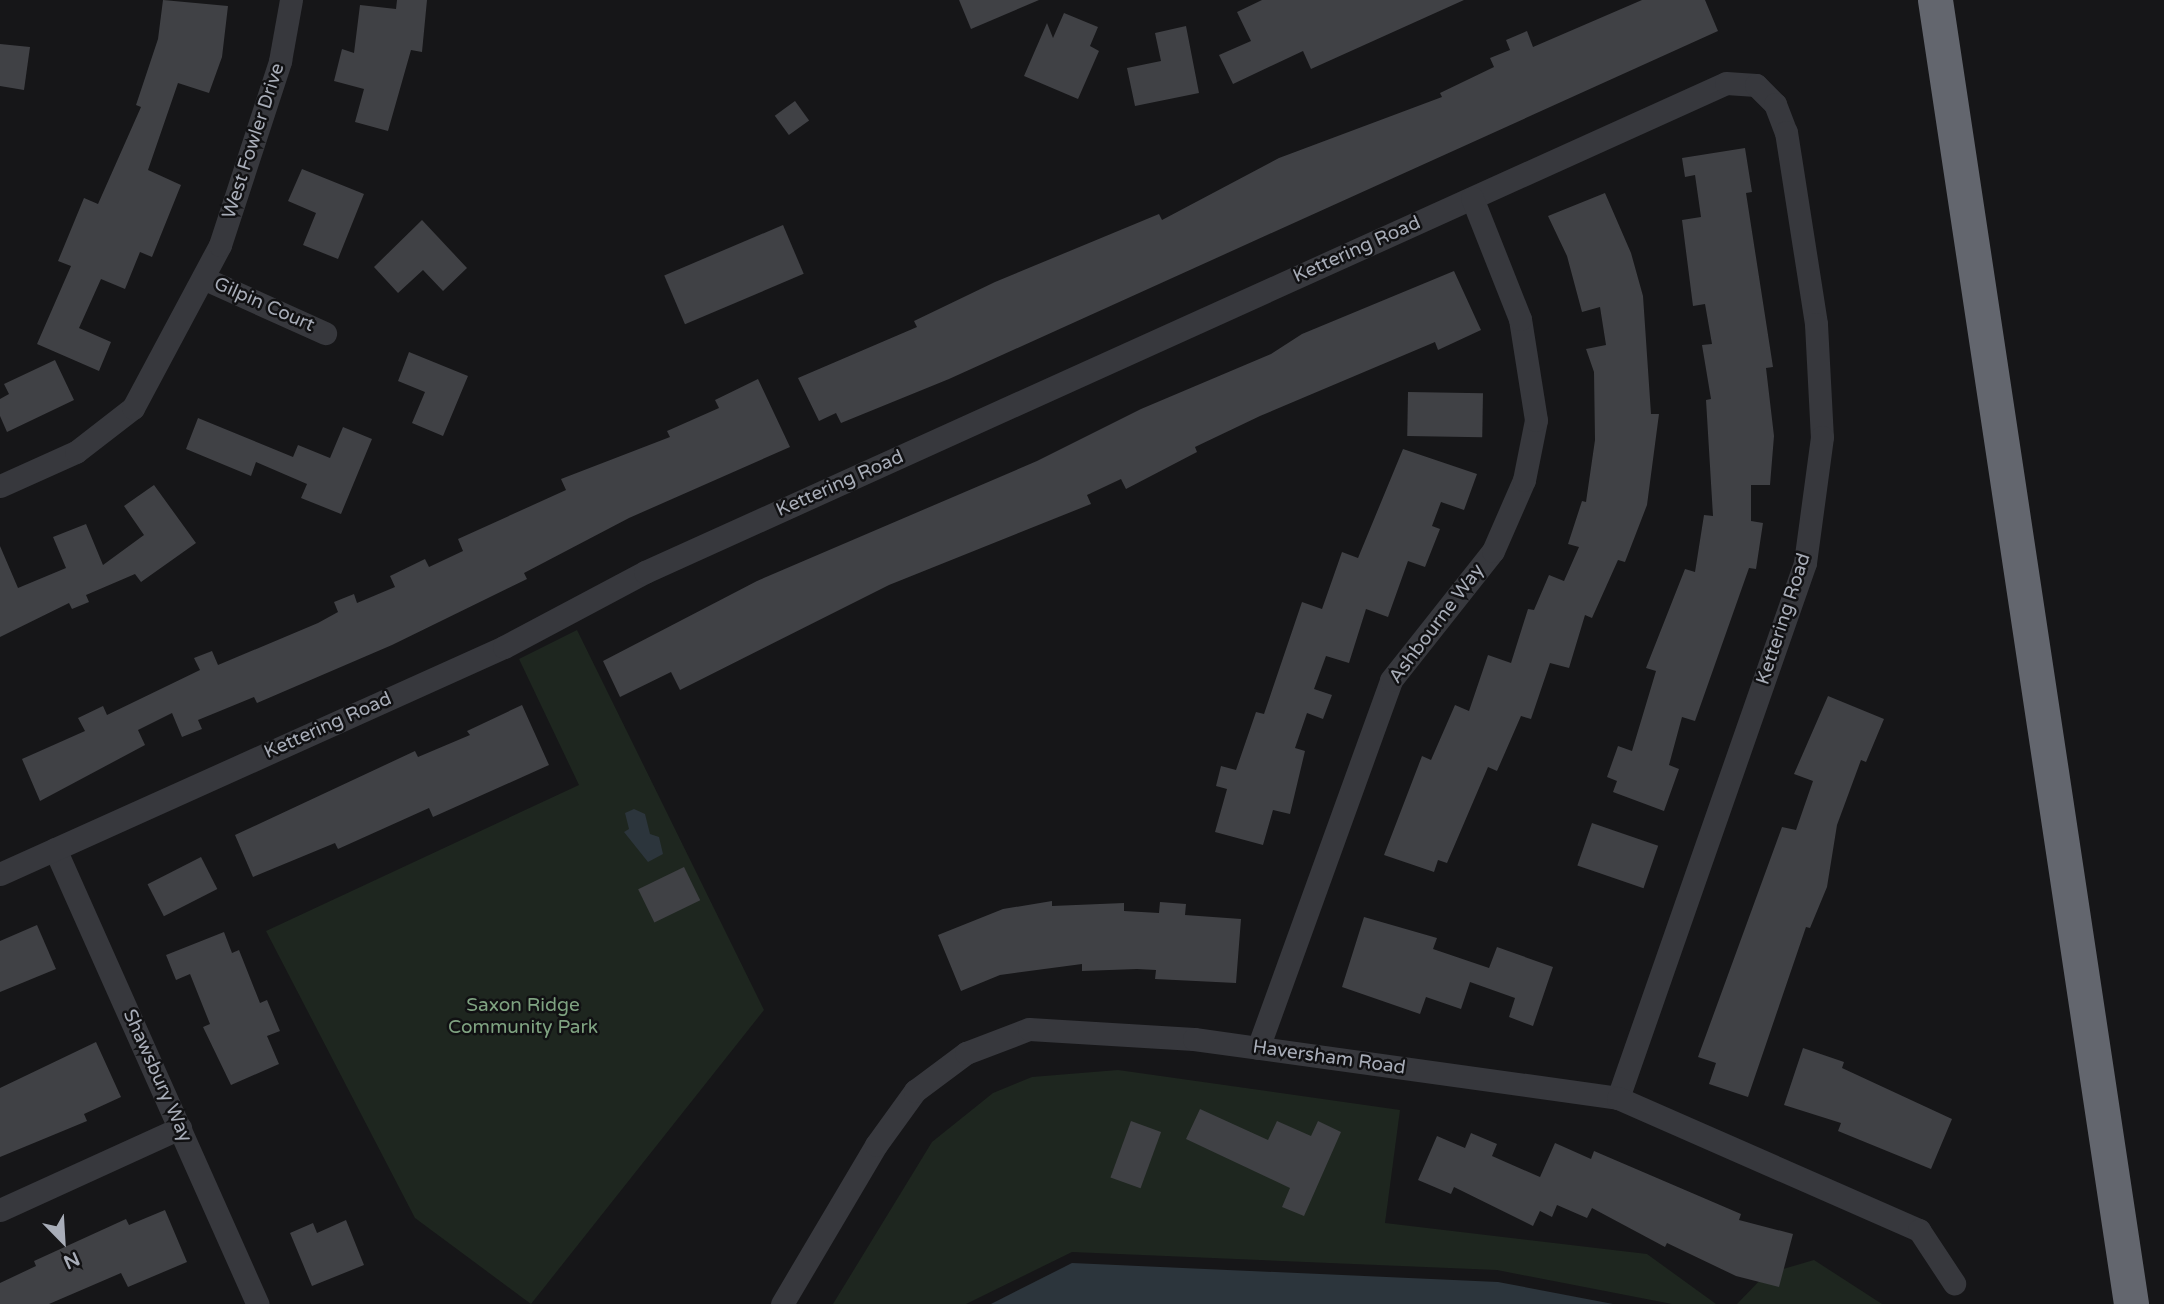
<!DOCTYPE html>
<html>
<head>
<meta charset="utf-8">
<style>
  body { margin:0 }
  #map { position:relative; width:2164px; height:1304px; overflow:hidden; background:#161618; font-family:"Varela Round",sans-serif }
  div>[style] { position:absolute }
  .green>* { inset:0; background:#1e261f }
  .water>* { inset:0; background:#2c353c }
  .building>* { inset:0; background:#404145; transform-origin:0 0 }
  .minor>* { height:23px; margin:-11.5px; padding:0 11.5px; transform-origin:11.5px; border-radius:11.5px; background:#37383d }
  .highway>* { height:35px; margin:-17.5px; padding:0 17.5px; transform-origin:17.5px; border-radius:17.5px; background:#63666e }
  span { translate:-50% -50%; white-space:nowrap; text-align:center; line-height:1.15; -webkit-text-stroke:5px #111113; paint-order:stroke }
  .street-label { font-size:19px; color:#a8adb8 }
  .park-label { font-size:19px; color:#7fa381 }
  .north { position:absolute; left:28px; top:1206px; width:70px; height:70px; -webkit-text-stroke:5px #111113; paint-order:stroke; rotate:156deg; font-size:19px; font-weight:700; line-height:28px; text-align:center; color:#a8adb8 }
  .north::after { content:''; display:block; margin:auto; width:24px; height:32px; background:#a8adb8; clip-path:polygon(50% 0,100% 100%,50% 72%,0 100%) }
</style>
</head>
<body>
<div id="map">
  <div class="green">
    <i style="clip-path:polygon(577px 630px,764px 1010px,531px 1304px,415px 1218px,266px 931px,579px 785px,519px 659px)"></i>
    <i style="clip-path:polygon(1118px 1070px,1400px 1110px,1385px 1223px,1647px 1254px,1716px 1304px,1672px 1304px,1497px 1270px,1072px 1252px,966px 1304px,833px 1304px,932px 1142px,993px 1093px,1032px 1077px)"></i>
    <i style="clip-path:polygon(1814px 1260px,1882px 1304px,1737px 1304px,1766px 1274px)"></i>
  </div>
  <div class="water">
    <i style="clip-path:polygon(634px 809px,645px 814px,650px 834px,659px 837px,663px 854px,648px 862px,624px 832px,629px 829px,625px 813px)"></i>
    <i style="clip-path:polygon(1072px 1263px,1498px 1282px,1613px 1304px,991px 1304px)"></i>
  </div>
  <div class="building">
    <i style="clip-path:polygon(163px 0,228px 6px,222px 57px,209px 93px,178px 83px,148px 170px,181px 185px,152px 257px,140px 252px,125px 289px,101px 279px,79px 328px,111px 342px,99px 371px,37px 344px,71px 266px,58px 261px,84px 198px,98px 204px,141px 107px,136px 105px,158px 39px)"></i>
    <i style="clip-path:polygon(397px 0,427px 0,422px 52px,411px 50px,388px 131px,355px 122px,364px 89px,334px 81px,342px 49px,354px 53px,360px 5px,396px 9px)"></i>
    <i style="clip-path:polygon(959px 0,1039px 0,971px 29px)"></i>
    <i style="clip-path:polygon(1262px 0,1464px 0,1311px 69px,1303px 51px,1233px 84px,1219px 55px,1251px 41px,1237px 12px)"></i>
    <i style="clip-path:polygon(1642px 0,1705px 0,1718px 31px,949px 379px,841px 423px,836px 413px,819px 421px,798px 378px,917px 327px,914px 321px,995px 282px,1159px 214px,1162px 220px,1279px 158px,1442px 97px,1440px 93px,1494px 67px,1490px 58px,1510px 50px,1506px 40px,1527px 31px,1533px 47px)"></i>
    <i style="clip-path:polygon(1064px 13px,1098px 27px,1090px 46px,1099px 51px,1078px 99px,1024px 76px,1047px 23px,1053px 38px)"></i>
    <i style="clip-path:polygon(1186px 26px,1199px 93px,1135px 106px,1127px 68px,1161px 61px,1155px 33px)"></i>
    <i style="clip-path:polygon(0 44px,30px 47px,24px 90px,0 86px)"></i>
    <i style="left:795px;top:101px;width:24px;height:25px;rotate:54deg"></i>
    <i style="clip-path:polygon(1745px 148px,1752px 192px,1746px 193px,1773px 367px,1766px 368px,1774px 436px,1770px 485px,1751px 485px,1751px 521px,1763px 523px,1756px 569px,1749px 568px,1695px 721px,1682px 717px,1669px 765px,1679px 769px,1664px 811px,1613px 792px,1617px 781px,1607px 777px,1618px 746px,1632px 751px,1656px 671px,1646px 668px,1685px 569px,1695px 572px,1704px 515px,1713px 516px,1706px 400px,1711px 399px,1702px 345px,1712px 344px,1705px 304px,1693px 306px,1682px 220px,1701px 217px,1695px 175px,1685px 177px,1682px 158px)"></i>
    <i style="clip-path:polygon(302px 169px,364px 194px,338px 259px,303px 245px,316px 213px,288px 201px)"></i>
    <i style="clip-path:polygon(1605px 193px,1631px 253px,1643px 296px,1651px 414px,1659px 414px,1647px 505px,1625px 562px,1618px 560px,1592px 618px,1585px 615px,1569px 668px,1550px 663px,1531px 719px,1521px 716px,1497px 771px,1488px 767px,1447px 863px,1438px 860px,1434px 872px,1384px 855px,1422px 756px,1431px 760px,1455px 705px,1469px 711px,1488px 655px,1511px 663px,1528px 609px,1534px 610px,1549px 575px,1564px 581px,1579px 547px,1568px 544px,1582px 501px,1586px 502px,1595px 440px,1594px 372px,1586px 349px,1606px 345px,1600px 307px,1582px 312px,1567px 256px,1548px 216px)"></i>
    <i style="clip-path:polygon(422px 220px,467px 268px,443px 291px,423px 270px,398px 293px,374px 267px)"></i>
    <i style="left:783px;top:225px;width:53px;height:129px;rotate:67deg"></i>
    <i style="clip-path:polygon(1454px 271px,1481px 330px,1438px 350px,1435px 342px,1260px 416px,1195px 447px,1197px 452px,1126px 489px,1121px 479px,1087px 495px,1091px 504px,889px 585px,680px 690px,671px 672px,620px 697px,603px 661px,757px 581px,1037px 461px,1141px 409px,1271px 354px,1302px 334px)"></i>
    <i style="clip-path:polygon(409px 352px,468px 376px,443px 436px,412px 423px,425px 392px,398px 381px)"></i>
    <i style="clip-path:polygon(55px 360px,74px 400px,7px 432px,0 416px,0 399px,9px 394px,4px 384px)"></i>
    <i style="clip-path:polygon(758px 379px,790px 447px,629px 518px,524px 573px,527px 579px,392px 645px,257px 703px,254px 697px,198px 720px,202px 729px,182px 737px,172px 713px,138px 730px,145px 745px,40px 801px,22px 759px,85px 731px,78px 718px,103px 706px,107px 715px,200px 670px,194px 658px,212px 651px,218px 665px,318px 623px,338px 612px,334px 602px,354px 594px,357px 603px,395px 587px,390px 576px,425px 559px,429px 567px,463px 551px,458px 539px,566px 490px,561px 479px,670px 437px,667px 431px,719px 408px,715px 400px)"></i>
    <i style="left:1408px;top:392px;width:75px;height:44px;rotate:1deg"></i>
    <i style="clip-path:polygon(198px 418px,293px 457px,298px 445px,330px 458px,343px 427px,372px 439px,341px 514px,301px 498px,307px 484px,256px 462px,251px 476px,186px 449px)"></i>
    <i style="clip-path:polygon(1403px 449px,1477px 474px,1464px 510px,1441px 502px,1432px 526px,1440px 529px,1425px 567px,1408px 561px,1388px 617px,1366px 609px,1349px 663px,1326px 656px,1314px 689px,1332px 695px,1323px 719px,1307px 713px,1295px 748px,1305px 751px,1290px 814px,1273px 810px,1263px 845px,1215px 832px,1227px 789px,1216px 786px,1221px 766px,1236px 770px,1256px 712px,1264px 714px,1302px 602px,1322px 609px,1342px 552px,1358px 558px)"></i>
    <i style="clip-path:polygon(154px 485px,196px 543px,141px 582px,135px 574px,86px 595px,89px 602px,72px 609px,69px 603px,0 637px,0 546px,18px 588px,66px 568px,53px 537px,86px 524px,103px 565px,144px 535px,124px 506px)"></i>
    <i style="clip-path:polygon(1828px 696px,1884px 719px,1866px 762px,1861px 760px,1837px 825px,1827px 887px,1810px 928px,1806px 927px,1748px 1097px,1709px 1084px,1716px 1063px,1698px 1057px,1782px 827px,1796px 830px,1813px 781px,1794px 774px)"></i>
    <i style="clip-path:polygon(522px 705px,549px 765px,433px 817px,429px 808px,338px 849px,335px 843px,253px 877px,235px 835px,415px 751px,418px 757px,470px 735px,467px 731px)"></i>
    <i style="left:1592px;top:823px;width:70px;height:45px;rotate:19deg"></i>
    <i style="left:201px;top:857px;width:36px;height:60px;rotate:63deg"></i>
    <i style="left:684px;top:867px;width:37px;height:51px;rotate:64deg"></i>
    <i style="clip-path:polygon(1052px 901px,1052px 906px,1124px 903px,1124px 911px,1159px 913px,1160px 902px,1186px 904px,1185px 915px,1241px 919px,1236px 983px,1155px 979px,1156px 970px,1137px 969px,1082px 971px,1082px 964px,1000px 975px,961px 991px,938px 935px,1003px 909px)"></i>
    <i style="clip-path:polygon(1364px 917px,1437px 938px,1433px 949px,1489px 968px,1497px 947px,1553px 967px,1533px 1026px,1509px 1017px,1515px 998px,1470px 982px,1461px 1009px,1426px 997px,1420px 1014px,1342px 987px)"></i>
    <i style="clip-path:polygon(37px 925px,56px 969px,0 992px,0 941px)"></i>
    <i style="clip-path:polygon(224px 932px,232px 953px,239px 950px,260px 1003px,267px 1000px,280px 1031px,267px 1036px,279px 1064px,231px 1085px,203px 1027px,210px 1024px,190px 974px,176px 980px,166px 955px)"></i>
    <i style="clip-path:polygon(96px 1042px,121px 1097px,84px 1114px,87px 1121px,0 1157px,0 1088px)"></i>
    <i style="clip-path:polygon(1803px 1048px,1844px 1062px,1842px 1068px,1952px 1119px,1931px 1169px,1838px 1131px,1841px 1123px,1784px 1105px)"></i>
    <i style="clip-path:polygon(1200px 1109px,1268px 1140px,1277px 1121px,1311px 1136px,1318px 1121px,1341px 1132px,1304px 1216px,1282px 1207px,1290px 1188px,1186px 1139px)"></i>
    <i style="left:1131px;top:1121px;width:32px;height:60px;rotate:20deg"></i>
    <i style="clip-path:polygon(1471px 1133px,1497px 1144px,1492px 1156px,1540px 1177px,1555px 1143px,1591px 1159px,1594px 1151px,1741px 1214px,1739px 1220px,1793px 1234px,1779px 1287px,1736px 1276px,1667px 1243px,1665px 1247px,1592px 1208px,1587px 1218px,1557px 1205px,1552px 1217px,1540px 1211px,1533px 1226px,1454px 1187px,1451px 1194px,1418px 1180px,1437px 1136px,1465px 1148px)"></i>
    <i style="clip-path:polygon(165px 1210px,187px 1262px,128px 1287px,121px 1273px,49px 1304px,0 1304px,0 1283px,36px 1266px,34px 1261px,126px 1219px,129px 1225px)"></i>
    <i style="clip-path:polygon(346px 1220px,364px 1265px,312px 1286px,290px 1233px,313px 1223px,317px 1233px)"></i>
  </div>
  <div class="minor">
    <i style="left:203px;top:278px;width:134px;rotate:24.3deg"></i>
    <i style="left:0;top:486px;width:83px;rotate:-24.1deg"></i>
    <i style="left:76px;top:452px;width:72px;rotate:-37.7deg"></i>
    <i style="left:133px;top:408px;width:185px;rotate:-61.9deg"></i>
    <i style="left:220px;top:245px;width:194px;rotate:-71.9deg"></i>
    <i style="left:280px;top:61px;width:62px;rotate:-79.8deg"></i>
    <i style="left:55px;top:849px;width:498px;rotate:66deg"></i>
    <i style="left:0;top:874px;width:553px;rotate:-24.25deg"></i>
    <i style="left:504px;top:647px;width:160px;rotate:-28deg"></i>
    <i style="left:645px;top:572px;width:1186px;rotate:-24.34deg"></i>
    <i style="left:1726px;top:83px;width:30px;rotate:4deg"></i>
    <i style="left:1756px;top:85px;width:27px;rotate:45deg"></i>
    <i style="left:1775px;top:104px;width:30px;rotate:69deg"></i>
    <i style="left:1786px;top:132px;width:194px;rotate:81.1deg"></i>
    <i style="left:1816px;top:324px;width:113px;rotate:87deg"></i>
    <i style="left:1822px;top:437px;width:127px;rotate:97.7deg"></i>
    <i style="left:1805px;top:563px;width:567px;rotate:109.27deg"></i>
    <i style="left:1258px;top:1048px;width:391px;rotate:-70.1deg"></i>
    <i style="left:1391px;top:680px;width:164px;rotate:-51.7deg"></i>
    <i style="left:1493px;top:551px;width:77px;rotate:-66.4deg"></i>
    <i style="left:1524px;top:480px;width:61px;rotate:-78.7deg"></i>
    <i style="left:1536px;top:420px;width:102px;rotate:-99deg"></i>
    <i style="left:1520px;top:319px;width:130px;rotate:-111.6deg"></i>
    <i style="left:0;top:1210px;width:198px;rotate:-24.5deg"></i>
    <i style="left:782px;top:1304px;width:185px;rotate:-59.4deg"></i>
    <i style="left:876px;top:1145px;width:67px;rotate:-54.2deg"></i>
    <i style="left:915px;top:1091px;width:64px;rotate:-36.7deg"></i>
    <i style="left:966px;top:1053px;width:67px;rotate:-20.9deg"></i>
    <i style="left:1029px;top:1029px;width:165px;rotate:3.5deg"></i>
    <i style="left:1194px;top:1039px;width:428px;rotate:7.9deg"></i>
    <i style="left:1618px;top:1098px;width:329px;rotate:23.7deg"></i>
    <i style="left:1919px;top:1230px;width:64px;rotate:56.6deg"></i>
  </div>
  <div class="highway">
    <i style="left:1935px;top:0;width:1319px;rotate:81.45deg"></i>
  </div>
  <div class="street-label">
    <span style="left:254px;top:141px;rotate:-72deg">West Fowler Drive</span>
    <span style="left:1357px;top:250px;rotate:-24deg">Kettering Road</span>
    <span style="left:264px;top:305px;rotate:24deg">Gilpin Court</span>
    <span style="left:840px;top:484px;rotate:-24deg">Kettering Road</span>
    <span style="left:1784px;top:619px;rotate:-72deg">Kettering Road</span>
    <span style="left:1437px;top:624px;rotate:-53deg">Ashbourne Way</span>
    <span style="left:328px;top:726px;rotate:-24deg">Kettering Road</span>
    <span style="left:1329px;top:1058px;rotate:8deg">Haversham Road</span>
    <span style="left:157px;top:1076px;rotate:66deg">Shawsbury Way</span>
  </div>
  <div class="park-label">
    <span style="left:523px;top:1017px">Saxon Ridge<br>Community Park</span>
  </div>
  <div class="north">N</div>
</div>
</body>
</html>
